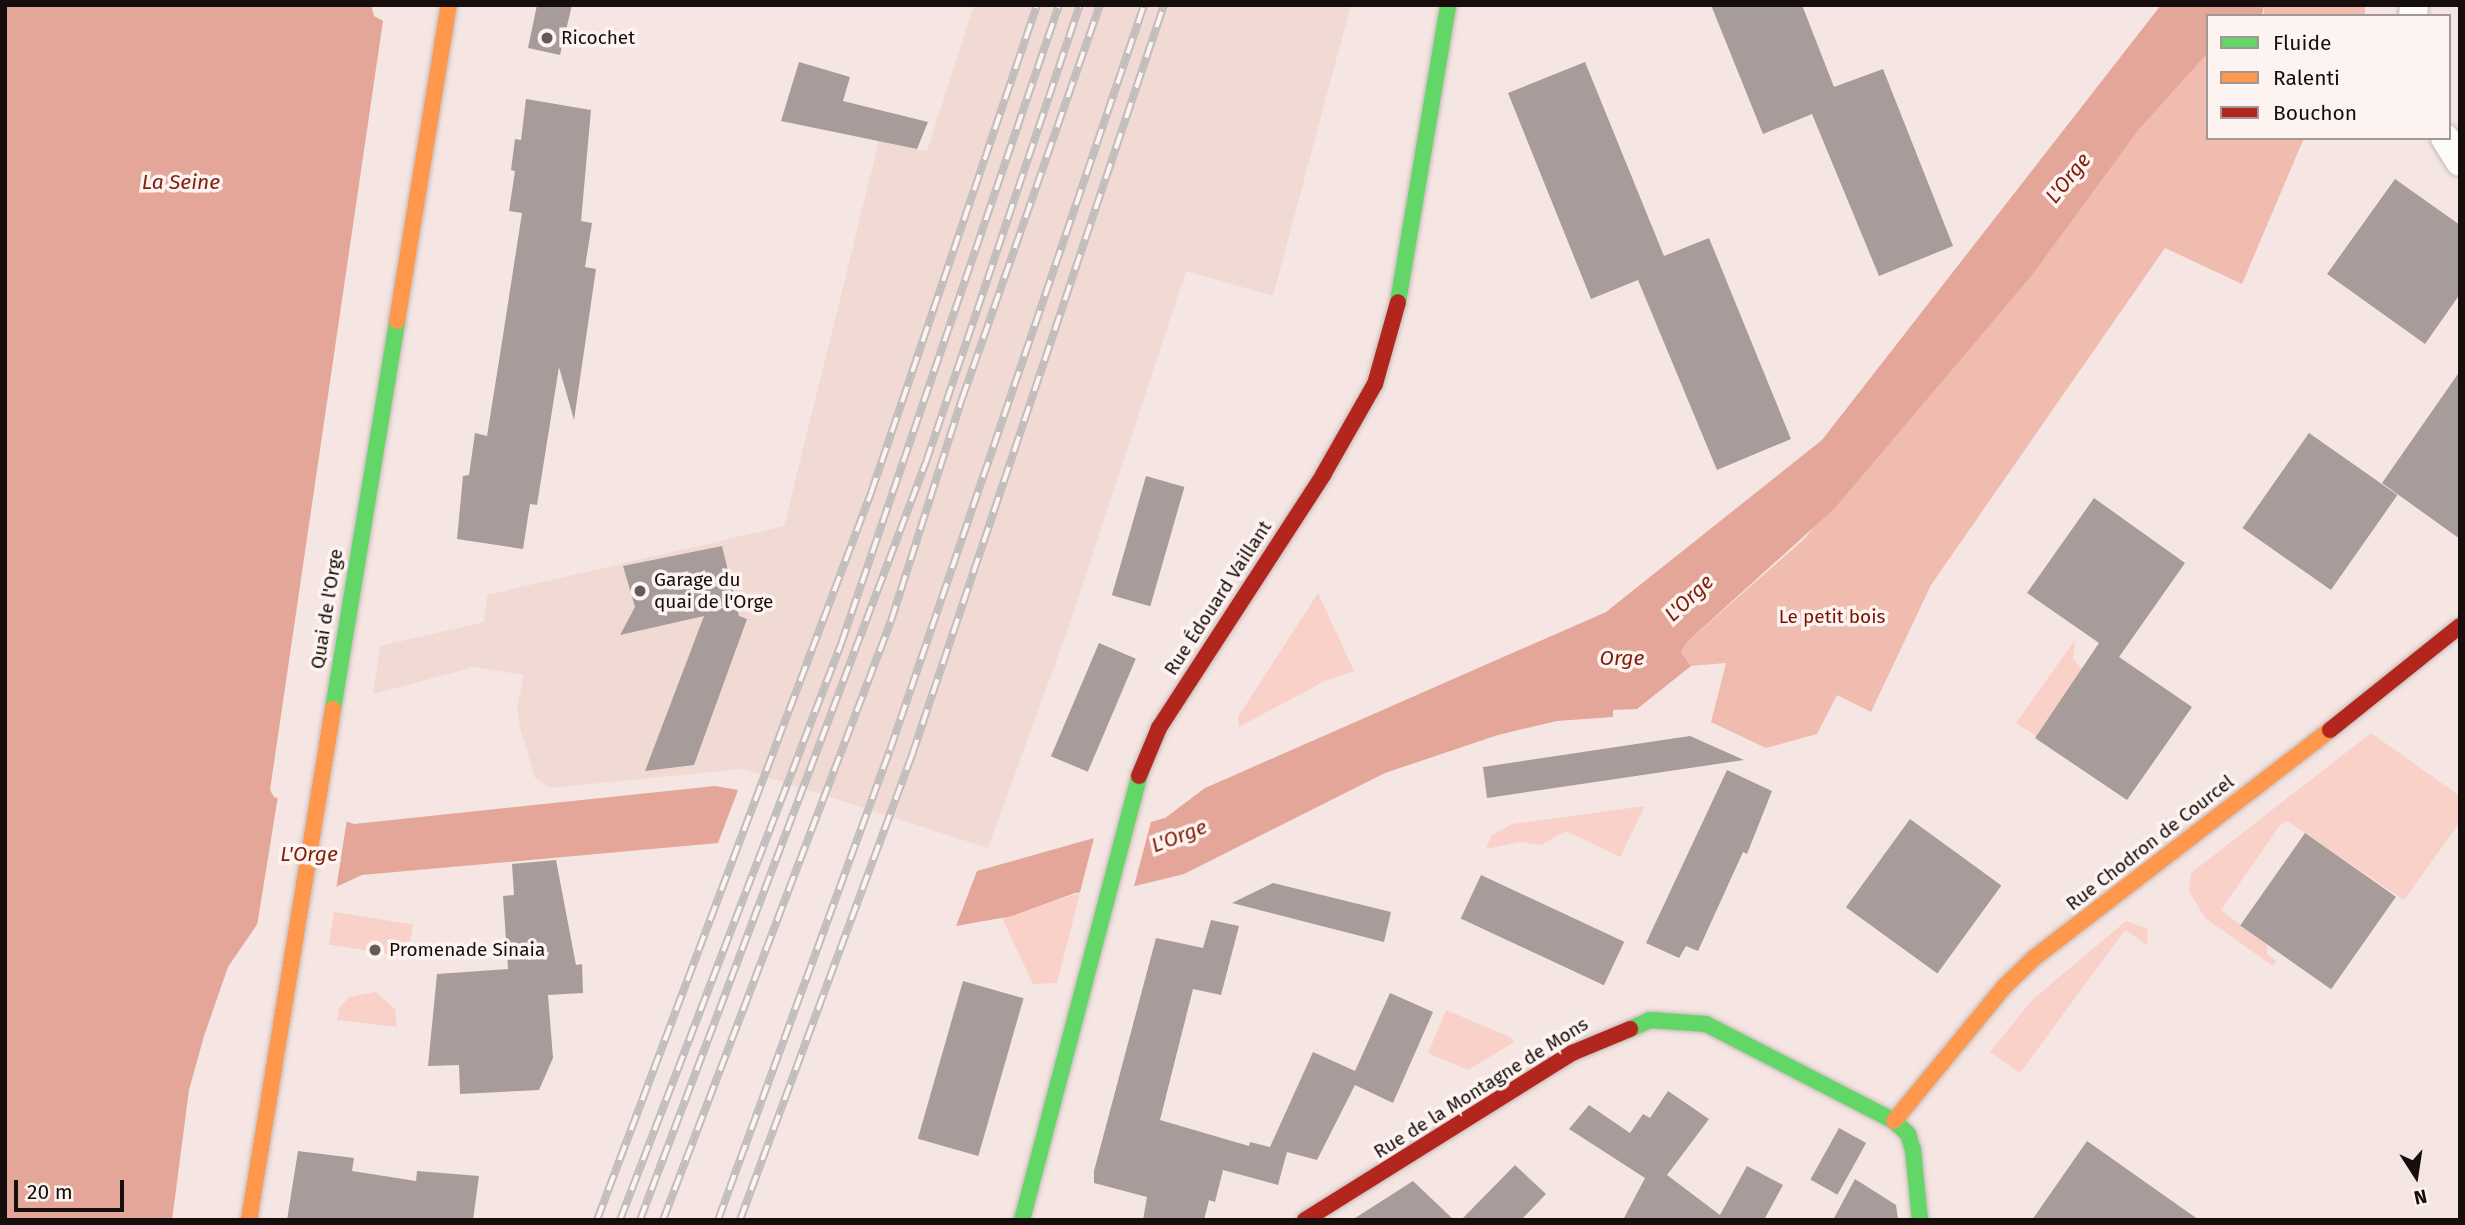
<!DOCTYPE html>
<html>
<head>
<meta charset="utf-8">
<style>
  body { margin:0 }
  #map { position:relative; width:2465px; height:1225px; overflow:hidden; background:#f5e6e3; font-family:"Fira Sans",sans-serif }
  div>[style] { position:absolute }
  .built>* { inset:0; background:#f2dad4 }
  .green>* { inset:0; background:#f9d1c9; transform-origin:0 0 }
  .forest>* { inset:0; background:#f1bcb0; transform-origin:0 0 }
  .water>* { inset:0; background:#e4a698 }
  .pier>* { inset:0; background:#f5e6e3 }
  .building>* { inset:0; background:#a79c99; transform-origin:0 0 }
  .roads { filter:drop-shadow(0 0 2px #c4b8b5) drop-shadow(0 0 2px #c4b8b5) }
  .street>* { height:28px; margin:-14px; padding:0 14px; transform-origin:14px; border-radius:14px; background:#fefbfb }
  .fast>* { height:16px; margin:-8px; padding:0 8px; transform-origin:8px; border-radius:8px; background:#63d668 }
  .slow>* { height:16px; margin:-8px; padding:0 8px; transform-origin:8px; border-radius:8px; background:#ff974d }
  .jam>* { height:16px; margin:-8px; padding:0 8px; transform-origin:8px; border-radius:8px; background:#b3261e }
  .rail>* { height:8px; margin-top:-4px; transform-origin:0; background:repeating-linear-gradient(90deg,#fdf3f0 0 16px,#c1bdbd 0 32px); box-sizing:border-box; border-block:2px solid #c1bdbd }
  .dots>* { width:19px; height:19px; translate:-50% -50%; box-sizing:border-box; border:4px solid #fdf3f0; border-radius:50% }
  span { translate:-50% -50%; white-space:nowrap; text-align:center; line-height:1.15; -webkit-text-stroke:7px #fdf3f0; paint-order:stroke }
  .poi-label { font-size:19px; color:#160e0c }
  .left { translate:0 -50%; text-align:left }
  .street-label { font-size:19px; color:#160e0c }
  .park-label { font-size:19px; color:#751300 }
  .water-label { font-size:21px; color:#7f1e0b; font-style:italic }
  .frame { position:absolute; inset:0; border:7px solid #160e0c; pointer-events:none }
  .legend { position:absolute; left:2206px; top:14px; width:245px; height:126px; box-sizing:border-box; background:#fdf3f0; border:2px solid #a19795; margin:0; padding:9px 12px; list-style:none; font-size:21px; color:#160e0c }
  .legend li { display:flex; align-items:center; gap:14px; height:35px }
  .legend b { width:35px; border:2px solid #a19795 }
  .north { position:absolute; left:2381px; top:1141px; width:70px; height:70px; -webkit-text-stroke:5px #fdf3f0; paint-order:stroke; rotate:168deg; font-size:19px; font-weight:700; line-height:28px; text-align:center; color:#160e0c }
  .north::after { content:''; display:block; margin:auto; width:24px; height:32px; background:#160e0c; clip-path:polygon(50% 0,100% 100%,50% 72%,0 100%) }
  .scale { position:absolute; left:14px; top:1180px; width:110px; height:32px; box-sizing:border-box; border:4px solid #160e0c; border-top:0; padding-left:9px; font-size:21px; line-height:24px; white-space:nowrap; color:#160e0c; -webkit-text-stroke:5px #fdf3f0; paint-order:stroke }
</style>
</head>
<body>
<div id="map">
  <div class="built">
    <i style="clip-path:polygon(974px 5px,1351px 5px,1273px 296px,1186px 271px,1069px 626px,988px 848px,743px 769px,550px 788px,535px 778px,520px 728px,517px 708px,524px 675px,474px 667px,373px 694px,380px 646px,484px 622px,487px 595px,784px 526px,879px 141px,927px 151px)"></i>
  </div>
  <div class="green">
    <i style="clip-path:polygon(1318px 593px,1354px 671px,1325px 681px,1239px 727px,1238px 717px)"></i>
    <i style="clip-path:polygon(2075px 640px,2073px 659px,2082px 669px,2036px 736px,2016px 723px)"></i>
    <i style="clip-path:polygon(2371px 733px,2460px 796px,2460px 822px,2404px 900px,2287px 821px,2281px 824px,2221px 910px,2267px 945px,2267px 954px,2276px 961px,2273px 966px,2205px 918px,2189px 891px,2191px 873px)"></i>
    <i style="clip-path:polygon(1645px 806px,1620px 857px,1566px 831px,1541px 845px,1520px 842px,1486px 849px,1492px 835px,1512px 824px)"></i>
    <i style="clip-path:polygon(1080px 893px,1057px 983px,1033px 984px,1002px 918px)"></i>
    <i style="left:334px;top:912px;width:80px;height:33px;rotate:9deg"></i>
    <i style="clip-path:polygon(2126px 921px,2148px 929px,2147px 945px,2125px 930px,2020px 1073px,1990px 1052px,2032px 1000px)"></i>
    <i style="clip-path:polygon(376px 992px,395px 1009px,397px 1027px,337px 1020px,339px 1008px,349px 997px)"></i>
    <i style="clip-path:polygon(1446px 1010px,1510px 1037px,1514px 1042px,1468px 1070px,1428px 1053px)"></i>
  </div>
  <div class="forest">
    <i style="left:2264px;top:5px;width:101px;height:11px"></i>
    <i style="clip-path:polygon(2208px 53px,2208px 138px,2304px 138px,2242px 284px,2165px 248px,1931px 585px,1871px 712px,1837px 695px,1817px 734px,1766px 748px,1711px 722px,1726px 663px,1691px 666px,1681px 652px,1687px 642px,1803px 540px,2033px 274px,2139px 128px)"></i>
  </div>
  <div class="water">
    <i style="clip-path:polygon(5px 5px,371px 5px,374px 16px,383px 21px,270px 790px,274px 797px,354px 824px,715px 786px,738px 790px,718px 843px,362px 875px,258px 923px,228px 967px,204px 1036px,189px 1090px,172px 1220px,5px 1220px)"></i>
    <i style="clip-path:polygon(2161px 5px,2264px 5px,2262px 16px,2208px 16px,2207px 54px,2139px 129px,2033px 274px,1834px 509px,1687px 642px,1681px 652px,1691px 666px,1637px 709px,1613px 710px,1613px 717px,1557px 721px,1498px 735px,1385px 773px,1184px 874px,1135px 886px,1075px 893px,1012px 916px,956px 926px,977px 871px,1165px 818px,1205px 788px,1606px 612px,1822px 440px)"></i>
  </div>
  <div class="pier">
    <i style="clip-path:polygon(278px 796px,347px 819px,336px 890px,304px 901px,256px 932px)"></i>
    <i style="clip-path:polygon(1152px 818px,1133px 890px,1079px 896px,1095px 834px)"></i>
  </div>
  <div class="building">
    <i style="clip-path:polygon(537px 5px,572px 5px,560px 55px,528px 48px)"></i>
    <i style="clip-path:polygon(1711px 5px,1802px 5px,1834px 87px,1883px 69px,1953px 246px,1879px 276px,1812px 114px,1763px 134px)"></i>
    <i style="clip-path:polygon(799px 62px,850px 77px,843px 101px,928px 122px,917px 149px,781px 121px)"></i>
    <i style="clip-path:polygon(1585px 62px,1664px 256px,1709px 238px,1791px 439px,1717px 470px,1638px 280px,1591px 299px,1508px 93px)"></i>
    <i style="clip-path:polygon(526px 99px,591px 110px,581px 221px,592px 223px,585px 267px,596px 269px,574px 420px,559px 367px,537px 505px,530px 504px,523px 549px,457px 539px,463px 476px,469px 475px,475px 433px,487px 436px,502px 342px,522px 213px,509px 211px,515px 171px,511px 170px,515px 139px,521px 140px)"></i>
    <i style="clip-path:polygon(2395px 179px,2460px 225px,2460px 294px,2425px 344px,2327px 274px)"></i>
    <i style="clip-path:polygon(2460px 371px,2460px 539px,2382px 483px)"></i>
    <i style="left:2309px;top:433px;width:108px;height:116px;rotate:35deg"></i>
    <i style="left:1146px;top:476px;width:40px;height:124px;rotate:16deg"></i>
    <i style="clip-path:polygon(2094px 498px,2185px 563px,2119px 657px,2192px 707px,2127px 800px,2035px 738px,2099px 643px,2027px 593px)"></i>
    <i style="clip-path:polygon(722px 546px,739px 616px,747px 619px,694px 765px,645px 771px,704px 616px,620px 635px,635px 607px,623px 566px)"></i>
    <i style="left:1099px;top:643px;width:40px;height:123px;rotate:23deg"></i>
    <i style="clip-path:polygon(1690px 736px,1744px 760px,1487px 798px,1483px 767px)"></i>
    <i style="clip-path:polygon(1727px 770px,1772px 791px,1747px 854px,1743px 852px,1698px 951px,1686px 946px,1679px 958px,1646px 943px)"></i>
    <i style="left:1910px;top:819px;width:113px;height:109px;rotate:36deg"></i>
    <i style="left:2305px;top:833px;width:111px;height:113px;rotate:35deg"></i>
    <i style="clip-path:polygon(556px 860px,576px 965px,582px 964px,583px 993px,548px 995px,553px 1058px,539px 1090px,460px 1094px,459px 1065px,428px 1066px,437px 974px,508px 969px,503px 896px,514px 895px,512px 864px)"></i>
    <i style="left:1481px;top:875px;width:158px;height:48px;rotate:25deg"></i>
    <i style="clip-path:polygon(1273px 883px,1391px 912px,1384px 942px,1232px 903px)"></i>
    <i style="clip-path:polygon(1211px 920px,1239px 926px,1221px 995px,1193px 989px,1160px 1120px,1249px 1146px,1250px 1142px,1270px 1147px,1313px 1052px,1355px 1071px,1390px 993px,1433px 1012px,1393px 1103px,1355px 1085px,1317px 1160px,1287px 1152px,1278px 1185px,1223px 1170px,1215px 1202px,1209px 1200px,1204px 1220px,1143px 1220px,1147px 1197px,1094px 1183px,1094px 1171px,1156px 938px,1203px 948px)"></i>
    <i style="left:963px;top:981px;width:63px;height:164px;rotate:16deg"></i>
    <i style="clip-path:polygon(1668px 1091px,1709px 1119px,1667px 1175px,1720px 1215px,1747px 1166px,1783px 1185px,1764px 1220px,1623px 1220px,1645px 1178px,1569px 1129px,1589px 1105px,1630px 1133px,1643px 1114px,1650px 1118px)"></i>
    <i style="left:1839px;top:1128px;width:31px;height:59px;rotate:29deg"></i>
    <i style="clip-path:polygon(2087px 1141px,2199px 1220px,2032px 1220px)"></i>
    <i style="clip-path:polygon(298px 1151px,354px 1158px,352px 1171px,416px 1181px,417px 1171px,479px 1176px,473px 1220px,287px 1220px)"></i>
    <i style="clip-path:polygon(1515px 1165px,1546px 1194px,1521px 1220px,1461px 1220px)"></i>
    <i style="clip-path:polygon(1855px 1179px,1896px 1205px,1898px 1220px,1833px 1220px)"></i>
    <i style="clip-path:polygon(1413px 1181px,1454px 1220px,1352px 1220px)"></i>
  </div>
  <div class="roads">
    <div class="street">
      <i style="left:2413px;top:16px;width:11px;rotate:-85deg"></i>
      <i style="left:2445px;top:138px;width:28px;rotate:58deg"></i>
    </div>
    <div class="fast">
      <i style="left:1398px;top:302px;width:301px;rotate:-80.4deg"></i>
      <i style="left:333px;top:709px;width:393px;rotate:-80.6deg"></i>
      <i style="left:1630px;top:1029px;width:22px;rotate:-24deg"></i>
      <i style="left:1650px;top:1020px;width:56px;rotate:4.1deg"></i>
      <i style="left:1706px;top:1024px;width:212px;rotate:27.3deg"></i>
      <i style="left:1894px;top:1121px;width:19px;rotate:43deg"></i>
      <i style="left:1908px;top:1134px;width:17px;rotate:73deg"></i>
      <i style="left:1913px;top:1150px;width:70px;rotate:84.3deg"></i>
      <i style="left:1022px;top:1220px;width:459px;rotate:-75.2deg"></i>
    </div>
    <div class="slow">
      <i style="left:397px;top:321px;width:320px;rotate:-80.7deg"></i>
      <i style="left:1894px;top:1121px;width:175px;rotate:-50.6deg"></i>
      <i style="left:2005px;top:986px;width:40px;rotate:-44deg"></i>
      <i style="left:2034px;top:958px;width:374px;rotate:-37.6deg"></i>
      <i style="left:249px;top:1220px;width:518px;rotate:-80.67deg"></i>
    </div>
    <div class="jam">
      <i style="left:2330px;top:730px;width:166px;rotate:-38.7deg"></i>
      <i style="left:1139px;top:776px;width:52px;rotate:-67.4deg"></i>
      <i style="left:1159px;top:728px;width:302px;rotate:-57deg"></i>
      <i style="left:1323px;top:475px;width:105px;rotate:-60.3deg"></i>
      <i style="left:1375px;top:384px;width:85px;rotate:-74.3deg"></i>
      <i style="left:1305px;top:1220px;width:315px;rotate:-32deg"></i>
      <i style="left:1572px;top:1053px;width:63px;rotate:-22.5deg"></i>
    </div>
  </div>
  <div class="rail">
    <i style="left:597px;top:1220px;width:777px;rotate:-69.35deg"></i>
    <i style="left:871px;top:493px;width:515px;rotate:-71.21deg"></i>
    <i style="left:620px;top:1220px;width:617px;rotate:-69.01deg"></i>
    <i style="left:841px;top:644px;width:675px;rotate:-71.16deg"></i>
    <i style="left:640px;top:1220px;width:810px;rotate:-69.33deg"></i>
    <i style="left:926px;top:462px;width:482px;rotate:-71.4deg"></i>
    <i style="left:663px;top:1220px;width:641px;rotate:-69.16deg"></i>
    <i style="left:891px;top:621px;width:233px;rotate:-72.3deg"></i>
    <i style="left:962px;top:399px;width:417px;rotate:-70.7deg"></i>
    <i style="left:718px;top:1220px;width:500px;rotate:-69.9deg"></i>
    <i style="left:890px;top:750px;width:787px;rotate:-71.17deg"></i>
    <i style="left:740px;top:1220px;width:496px;rotate:-69.7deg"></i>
    <i style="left:912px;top:755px;width:791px;rotate:-71.43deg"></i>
  </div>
  <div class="dots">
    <i style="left:547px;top:38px;background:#645a57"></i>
    <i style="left:640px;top:591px;background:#645a57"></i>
    <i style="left:375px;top:950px;background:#645a57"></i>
  </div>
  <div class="poi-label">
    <span class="left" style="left:561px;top:38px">Ricochet</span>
    <span class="left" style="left:654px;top:591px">Garage du<br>quai de l'Orge</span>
    <span class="left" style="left:389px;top:950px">Promenade Sinaia</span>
  </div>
  <div class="street-label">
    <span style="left:1218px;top:598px;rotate:-57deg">Rue Édouard Vaillant</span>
    <span style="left:327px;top:609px;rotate:-81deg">Quai de l'Orge</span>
    <span style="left:2150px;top:843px;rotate:-38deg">Rue Chodron de Courcel</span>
    <span style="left:1481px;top:1088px;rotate:-32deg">Rue de la Montagne de Mons</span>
  </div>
  <div class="park-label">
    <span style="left:1832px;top:617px">Le petit bois</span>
  </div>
  <div class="water-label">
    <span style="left:2068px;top:178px;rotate:-51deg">L'Orge</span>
    <span style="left:181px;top:182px">La Seine</span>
    <span style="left:1689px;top:598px;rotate:-43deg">L'Orge</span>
    <span style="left:1622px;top:658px">Orge</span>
    <span style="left:1179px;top:836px;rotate:-21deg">L'Orge</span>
    <span style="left:309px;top:854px">L'Orge</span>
  </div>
  <div class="frame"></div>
  <ul class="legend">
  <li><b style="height:9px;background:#63d668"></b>Fluide</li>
  <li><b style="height:9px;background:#ff974d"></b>Ralenti</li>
  <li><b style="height:9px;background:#b3261e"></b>Bouchon</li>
  </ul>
  <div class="north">N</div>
  <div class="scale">20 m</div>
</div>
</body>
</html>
